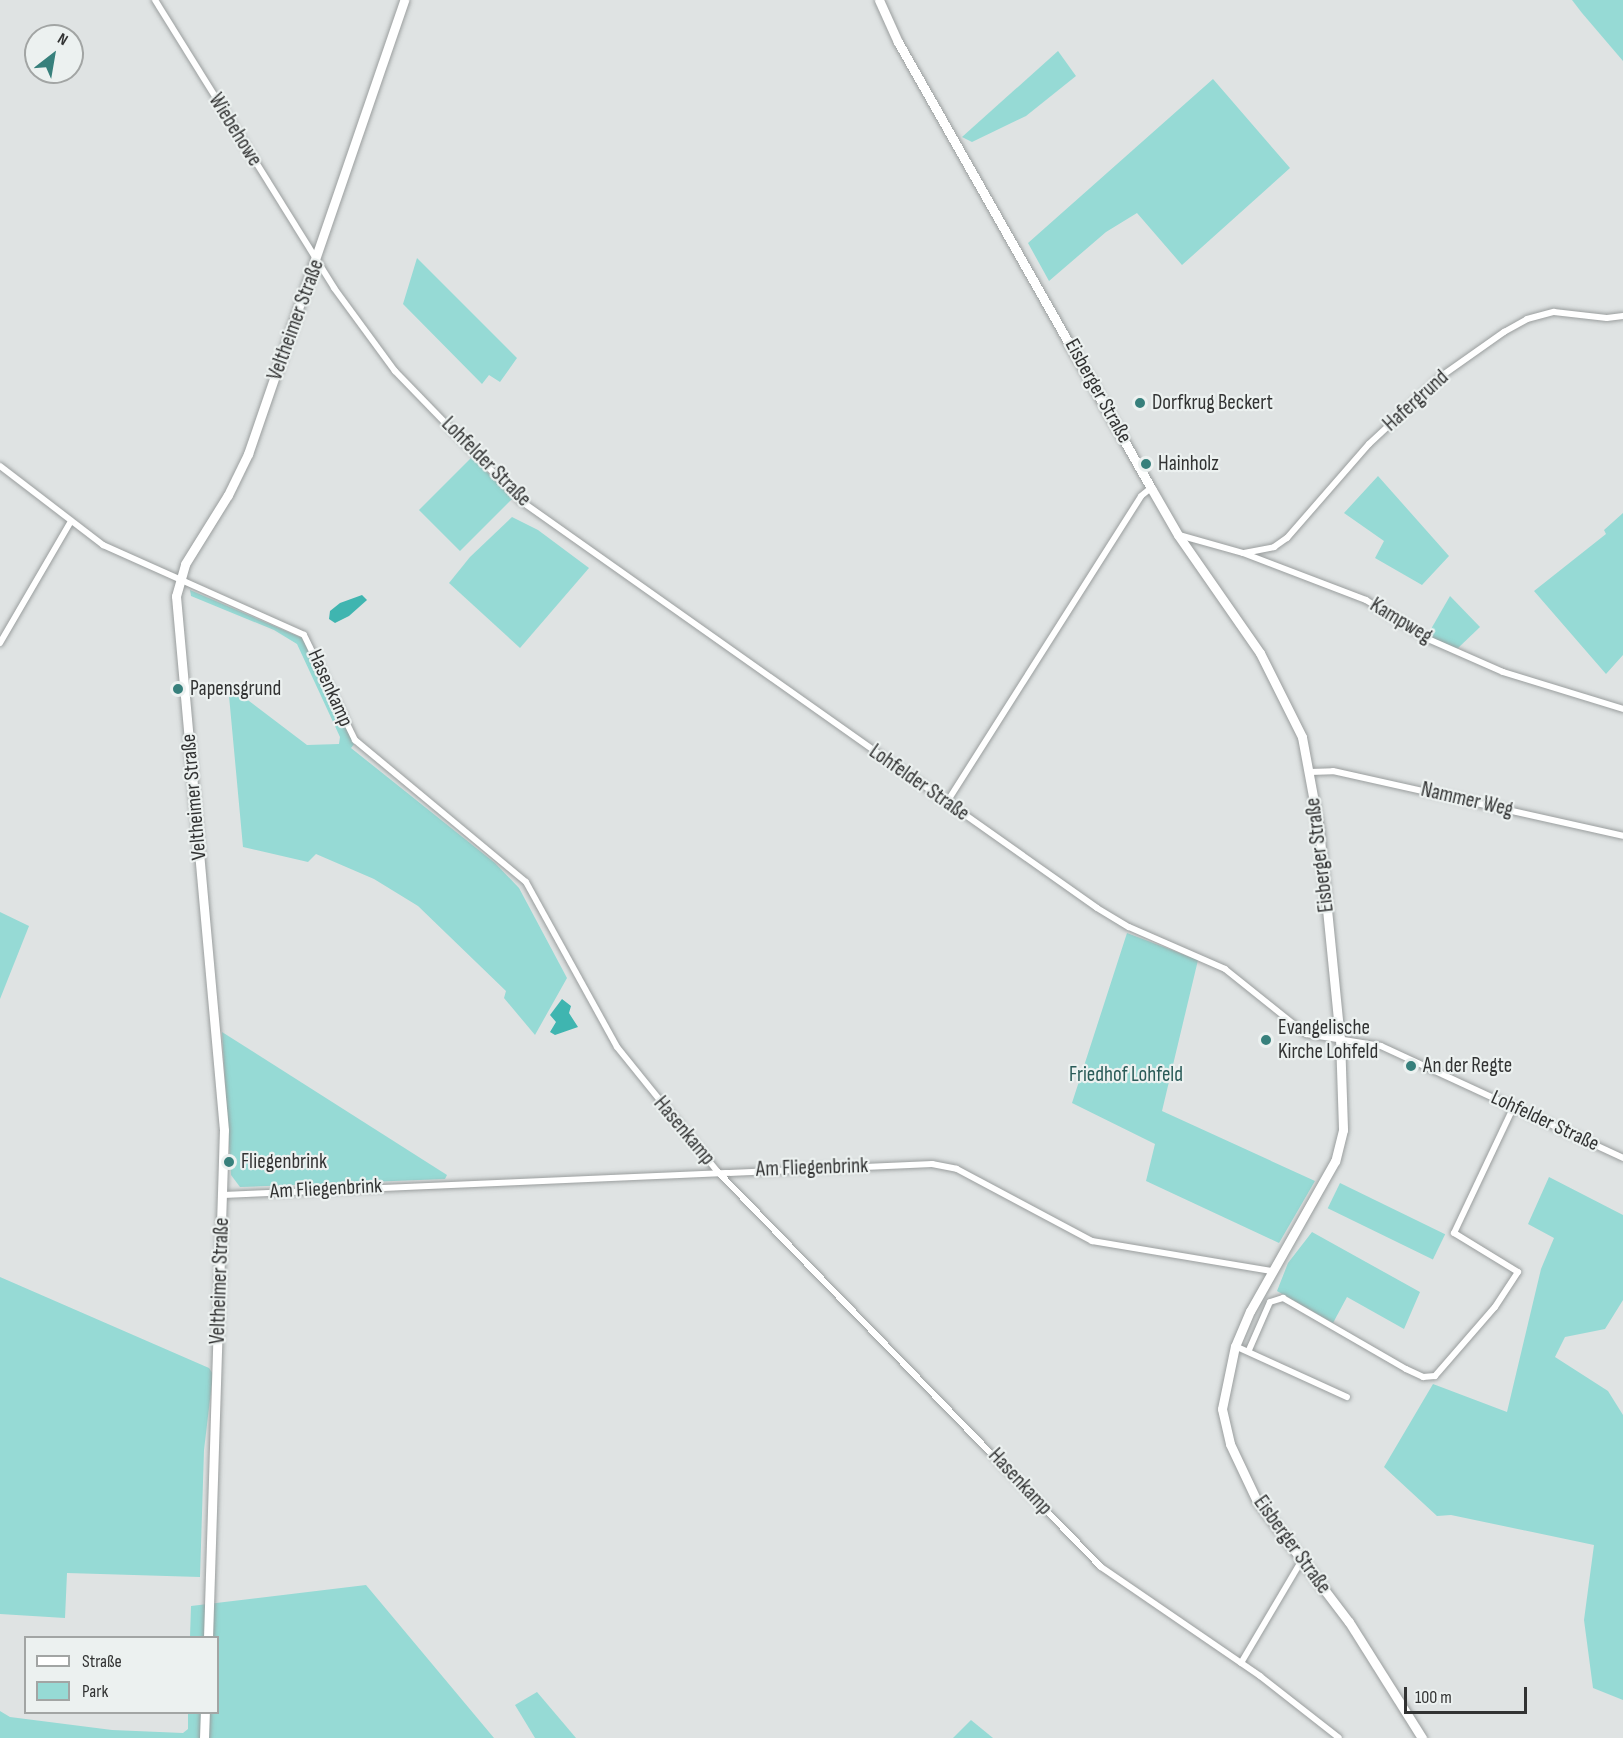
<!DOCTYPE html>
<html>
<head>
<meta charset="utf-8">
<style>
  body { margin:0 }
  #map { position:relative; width:1623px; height:1738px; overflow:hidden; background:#dfe3e3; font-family:"Sofia Sans Condensed",sans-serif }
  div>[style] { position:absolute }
  .green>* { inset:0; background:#96dad5; transform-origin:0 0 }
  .water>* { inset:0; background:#3fb5b0 }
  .roads { filter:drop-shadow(0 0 2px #9a9e9e) drop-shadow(0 0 2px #9a9e9e) }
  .minor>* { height:6px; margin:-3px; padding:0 3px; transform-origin:3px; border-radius:3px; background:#fff }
  .secondary>* { height:9px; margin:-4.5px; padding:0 4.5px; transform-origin:4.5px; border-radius:4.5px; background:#fff }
  .dots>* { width:16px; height:16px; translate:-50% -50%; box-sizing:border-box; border:3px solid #ecf1f0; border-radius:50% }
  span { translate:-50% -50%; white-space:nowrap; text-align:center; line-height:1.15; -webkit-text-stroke:4.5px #ecf1f0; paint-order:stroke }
  .street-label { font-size:21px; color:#323333 }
  .poi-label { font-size:21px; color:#323333 }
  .left { translate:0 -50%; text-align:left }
  .park-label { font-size:21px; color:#2a5b58 }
  .legend { position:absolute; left:24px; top:1636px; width:195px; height:78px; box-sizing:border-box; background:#ecf1f0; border:2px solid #a2a5a4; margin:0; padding:8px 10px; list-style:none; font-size:18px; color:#323333 }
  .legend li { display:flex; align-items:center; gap:12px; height:30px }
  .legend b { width:30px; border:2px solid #a2a5a4 }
  .north { position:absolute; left:24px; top:24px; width:60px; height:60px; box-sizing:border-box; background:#ecf1f0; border:2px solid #a2a5a4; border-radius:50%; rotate:31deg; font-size:16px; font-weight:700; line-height:24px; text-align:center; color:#323333 }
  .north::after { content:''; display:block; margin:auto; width:21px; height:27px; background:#37807c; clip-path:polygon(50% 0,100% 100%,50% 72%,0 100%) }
  .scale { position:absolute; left:1404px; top:1687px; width:123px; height:27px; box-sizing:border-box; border:3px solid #323333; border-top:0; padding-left:8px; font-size:18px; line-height:21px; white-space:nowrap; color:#323333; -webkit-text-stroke:4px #ecf1f0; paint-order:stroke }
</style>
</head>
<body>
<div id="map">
  <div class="green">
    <i style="clip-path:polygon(1572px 0,1623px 0,1623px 61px,1582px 13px)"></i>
    <i style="clip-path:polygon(1058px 51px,1076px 76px,1026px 116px,972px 142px,962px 137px)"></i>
    <i style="clip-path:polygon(1213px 79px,1290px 168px,1182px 265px,1137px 213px,1106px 232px,1049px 281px,1028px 243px)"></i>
    <i style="clip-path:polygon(417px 258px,517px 358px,500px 382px,489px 375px,482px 384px,403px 304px)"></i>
    <i style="left:472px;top:457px;width:58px;height:75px;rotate:45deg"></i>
    <i style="clip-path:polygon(1378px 476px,1449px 556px,1422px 585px,1375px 558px,1384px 541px,1344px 513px)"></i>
    <i style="clip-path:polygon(1623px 513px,1623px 655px,1606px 674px,1534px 591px,1606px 534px,1604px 530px)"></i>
    <i style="clip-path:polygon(512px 517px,538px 530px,589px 568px,520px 648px,449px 583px,470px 557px)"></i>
    <i style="clip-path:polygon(190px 590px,302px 638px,355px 743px,351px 748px,495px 863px,519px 888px,567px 978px,535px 1035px,504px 998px,506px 991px,418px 906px,374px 879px,316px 854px,308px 862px,243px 847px,228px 685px,307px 745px,339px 744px,340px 737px,297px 644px,274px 630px,191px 596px)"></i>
    <i style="clip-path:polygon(1450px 596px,1480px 627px,1457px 649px,1427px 636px)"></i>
    <i style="clip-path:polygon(0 912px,29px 926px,0 999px)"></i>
    <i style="clip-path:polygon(1127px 933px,1198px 960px,1162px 1111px,1315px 1181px,1279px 1243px,1146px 1181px,1155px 1144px,1072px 1103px)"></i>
    <i style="clip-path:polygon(222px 1032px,447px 1175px,445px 1179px,240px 1187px,231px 1175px)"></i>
    <i style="clip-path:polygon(1549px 1177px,1623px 1215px,1623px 1300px,1605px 1329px,1565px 1337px,1555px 1357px,1608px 1391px,1623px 1415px,1623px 1700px,1593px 1688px,1584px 1620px,1594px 1545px,1451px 1515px,1437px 1516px,1384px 1467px,1433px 1384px,1507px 1412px,1541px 1269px,1554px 1238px,1528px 1224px)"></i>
    <i style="left:1340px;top:1183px;width:117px;height:28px;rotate:26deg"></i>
    <i style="clip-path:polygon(1312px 1232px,1420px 1292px,1404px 1329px,1347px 1297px,1333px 1323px,1277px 1291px,1288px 1263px)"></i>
    <i style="clip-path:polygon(0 1277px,209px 1368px,213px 1374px,204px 1450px,200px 1577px,67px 1573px,65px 1618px,0 1614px)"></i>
    <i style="clip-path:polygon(366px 1585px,494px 1738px,0 1738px,0 1711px,10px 1717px,112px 1730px,183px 1733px,188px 1729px,188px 1713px,218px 1712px,218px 1638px,190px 1637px,191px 1606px)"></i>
    <i style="clip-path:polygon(537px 1692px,576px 1738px,535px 1738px,515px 1705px)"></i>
    <i style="clip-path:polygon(971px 1720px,993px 1738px,953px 1738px)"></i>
  </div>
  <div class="water">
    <i style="clip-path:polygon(362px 595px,367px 600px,349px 616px,335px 623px,329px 619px,330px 611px,340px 603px)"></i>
    <i style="clip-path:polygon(562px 999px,571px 1006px,569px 1013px,578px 1027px,555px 1035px,550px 1032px,556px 1022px,550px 1015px)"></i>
  </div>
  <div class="roads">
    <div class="minor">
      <i style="left:155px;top:0;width:339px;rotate:58.1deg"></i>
      <i style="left:334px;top:288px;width:103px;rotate:53.7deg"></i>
      <i style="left:395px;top:371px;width:181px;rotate:45.9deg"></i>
      <i style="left:521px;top:501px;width:705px;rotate:35.24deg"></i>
      <i style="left:1097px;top:908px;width:37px;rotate:31deg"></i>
      <i style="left:1129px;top:927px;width:105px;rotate:23.6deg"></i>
      <i style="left:1225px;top:969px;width:104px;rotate:38.7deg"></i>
      <i style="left:1306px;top:1034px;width:76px;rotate:9.1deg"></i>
      <i style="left:1381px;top:1046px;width:267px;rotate:24.8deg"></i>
      <i style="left:0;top:466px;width:130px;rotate:37.5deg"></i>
      <i style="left:103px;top:545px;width:220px;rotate:24.1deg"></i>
      <i style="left:304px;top:635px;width:117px;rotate:64.1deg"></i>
      <i style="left:355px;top:740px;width:222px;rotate:39.7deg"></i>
      <i style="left:526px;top:882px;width:188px;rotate:61.1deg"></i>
      <i style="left:617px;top:1047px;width:161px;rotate:51.1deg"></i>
      <i style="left:718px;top:1172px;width:550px;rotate:45.88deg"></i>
      <i style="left:1101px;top:1567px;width:193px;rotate:34.4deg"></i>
      <i style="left:1260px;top:1676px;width:100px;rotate:38.1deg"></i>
      <i style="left:1179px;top:535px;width:66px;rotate:15.7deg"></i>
      <i style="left:1243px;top:553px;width:132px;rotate:20.9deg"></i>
      <i style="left:1366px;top:600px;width:73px;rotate:32.2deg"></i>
      <i style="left:1428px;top:639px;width:82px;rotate:23.7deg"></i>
      <i style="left:1503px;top:672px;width:126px;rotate:17.1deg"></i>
      <i style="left:1244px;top:553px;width:31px;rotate:-11deg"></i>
      <i style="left:1274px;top:547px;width:16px;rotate:-35deg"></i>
      <i style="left:1287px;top:538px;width:125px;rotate:-48.9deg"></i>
      <i style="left:1369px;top:444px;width:101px;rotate:-43deg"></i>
      <i style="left:1443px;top:375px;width:75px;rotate:-35.2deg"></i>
      <i style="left:1504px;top:332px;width:26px;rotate:-29deg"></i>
      <i style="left:1527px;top:319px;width:28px;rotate:-15deg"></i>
      <i style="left:1554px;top:312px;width:53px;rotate:6.5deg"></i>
      <i style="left:1607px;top:318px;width:16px;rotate:-7deg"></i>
      <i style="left:0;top:643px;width:141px;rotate:-59.8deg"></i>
      <i style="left:1310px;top:772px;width:23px;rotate:-2deg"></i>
      <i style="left:1333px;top:771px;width:297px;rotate:12.6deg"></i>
      <i style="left:947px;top:802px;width:362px;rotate:-57.6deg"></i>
      <i style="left:1141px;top:496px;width:13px;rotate:-39deg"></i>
      <i style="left:223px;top:1195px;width:710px;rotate:-2.5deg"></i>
      <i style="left:932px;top:1164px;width:25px;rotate:11deg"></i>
      <i style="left:957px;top:1169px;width:153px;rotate:28.1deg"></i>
      <i style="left:1092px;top:1241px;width:182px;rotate:9.5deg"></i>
      <i style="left:1235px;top:1346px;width:123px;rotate:24.5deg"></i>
      <i style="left:1249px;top:1350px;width:52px;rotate:-66.4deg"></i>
      <i style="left:1270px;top:1302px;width:14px;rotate:-17deg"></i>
      <i style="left:1283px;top:1298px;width:142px;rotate:30deg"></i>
      <i style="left:1406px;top:1369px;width:19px;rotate:25deg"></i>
      <i style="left:1423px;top:1377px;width:12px;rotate:-5deg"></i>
      <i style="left:1435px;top:1376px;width:91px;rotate:-49deg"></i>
      <i style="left:1495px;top:1307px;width:42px;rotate:-56.7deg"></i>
      <i style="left:1518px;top:1272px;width:75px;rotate:-148.6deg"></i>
      <i style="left:1454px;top:1233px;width:140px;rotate:-64.7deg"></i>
      <i style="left:1241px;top:1663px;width:120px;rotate:-59.4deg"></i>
    </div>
    <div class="secondary">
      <i style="left:879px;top:0;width:46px;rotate:65.7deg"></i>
      <i style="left:898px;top:42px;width:513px;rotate:60.44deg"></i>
      <i style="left:1151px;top:488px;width:54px;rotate:60.1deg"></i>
      <i style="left:1178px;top:535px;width:144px;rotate:55.2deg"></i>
      <i style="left:1260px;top:653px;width:94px;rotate:63.4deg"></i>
      <i style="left:1302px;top:737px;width:94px;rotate:79.5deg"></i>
      <i style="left:1319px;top:829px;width:210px;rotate:84.3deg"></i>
      <i style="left:1340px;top:1038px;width:92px;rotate:88.1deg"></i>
      <i style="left:1343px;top:1130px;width:32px;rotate:104deg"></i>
      <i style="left:1335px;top:1161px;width:172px;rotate:119.5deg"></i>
      <i style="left:1250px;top:1311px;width:38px;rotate:113deg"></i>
      <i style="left:1235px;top:1346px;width:64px;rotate:101.7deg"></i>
      <i style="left:1222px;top:1409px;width:36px;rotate:77deg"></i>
      <i style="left:1230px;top:1444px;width:63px;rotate:64.7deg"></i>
      <i style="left:1257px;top:1501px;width:152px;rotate:52.8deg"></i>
      <i style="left:1349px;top:1622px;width:137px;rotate:57.8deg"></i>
      <i style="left:208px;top:1638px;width:508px;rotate:-88.2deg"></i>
      <i style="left:224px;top:1130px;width:536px;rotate:-95.14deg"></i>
      <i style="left:176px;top:596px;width:33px;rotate:-74deg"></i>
      <i style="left:185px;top:564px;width:81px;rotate:-58.1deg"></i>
      <i style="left:228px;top:495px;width:46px;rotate:-64deg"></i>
      <i style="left:248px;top:454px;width:480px;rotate:-71deg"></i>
      <i style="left:204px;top:1738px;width:26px;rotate:-88deg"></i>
    </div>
  </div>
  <div class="dots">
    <i style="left:1140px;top:403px;background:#37807c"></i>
    <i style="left:1146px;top:464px;background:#37807c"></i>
    <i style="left:178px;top:689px;background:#37807c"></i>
    <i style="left:1266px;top:1040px;background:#37807c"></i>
    <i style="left:1411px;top:1066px;background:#37807c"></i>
    <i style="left:229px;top:1162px;background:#37807c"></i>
  </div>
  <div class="street-label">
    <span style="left:235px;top:130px;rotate:58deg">Wiebehowe</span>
    <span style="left:296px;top:320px;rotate:-70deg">Veltheimer Straße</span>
    <span style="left:1098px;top:391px;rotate:61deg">Eisberger Straße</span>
    <span style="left:1416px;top:401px;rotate:-42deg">Hafergrund</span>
    <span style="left:486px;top:462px;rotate:45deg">Lohfelder Straße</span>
    <span style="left:1401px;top:621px;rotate:31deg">Kampweg</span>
    <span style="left:330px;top:688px;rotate:66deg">Hasenkamp</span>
    <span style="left:919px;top:783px;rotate:35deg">Lohfelder Straße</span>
    <span style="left:194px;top:797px;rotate:-95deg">Veltheimer Straße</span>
    <span style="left:1467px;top:800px;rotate:13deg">Nammer Weg</span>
    <span style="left:1320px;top:855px;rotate:-97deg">Eisberger Straße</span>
    <span style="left:1545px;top:1121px;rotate:25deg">Lohfelder Straße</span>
    <span style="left:684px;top:1131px;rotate:50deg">Hasenkamp</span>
    <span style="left:812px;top:1168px;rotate:-2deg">Am Fliegenbrink</span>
    <span style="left:326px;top:1189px;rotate:-3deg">Am Fliegenbrink</span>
    <span style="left:220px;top:1281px;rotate:-88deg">Veltheimer Straße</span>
    <span style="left:1020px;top:1482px;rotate:47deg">Hasenkamp</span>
    <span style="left:1292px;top:1545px;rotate:54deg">Eisberger Straße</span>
  </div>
  <div class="poi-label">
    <span class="left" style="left:1152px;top:403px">Dorfkrug Beckert</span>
    <span class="left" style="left:1158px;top:464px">Hainholz</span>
    <span class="left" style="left:190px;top:689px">Papensgrund</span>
    <span class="left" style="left:1278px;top:1040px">Evangelische<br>Kirche Lohfeld</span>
    <span class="left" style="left:1423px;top:1066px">An der Regte</span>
    <span class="left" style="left:241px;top:1162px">Fliegenbrink</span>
  </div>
  <div class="park-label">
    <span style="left:1126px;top:1075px">Friedhof Lohfeld</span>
  </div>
  <ul class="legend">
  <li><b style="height:8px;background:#fff"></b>Straße</li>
  <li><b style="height:16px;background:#96dad5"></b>Park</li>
  </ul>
  <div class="north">N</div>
  <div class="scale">100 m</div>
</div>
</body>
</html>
